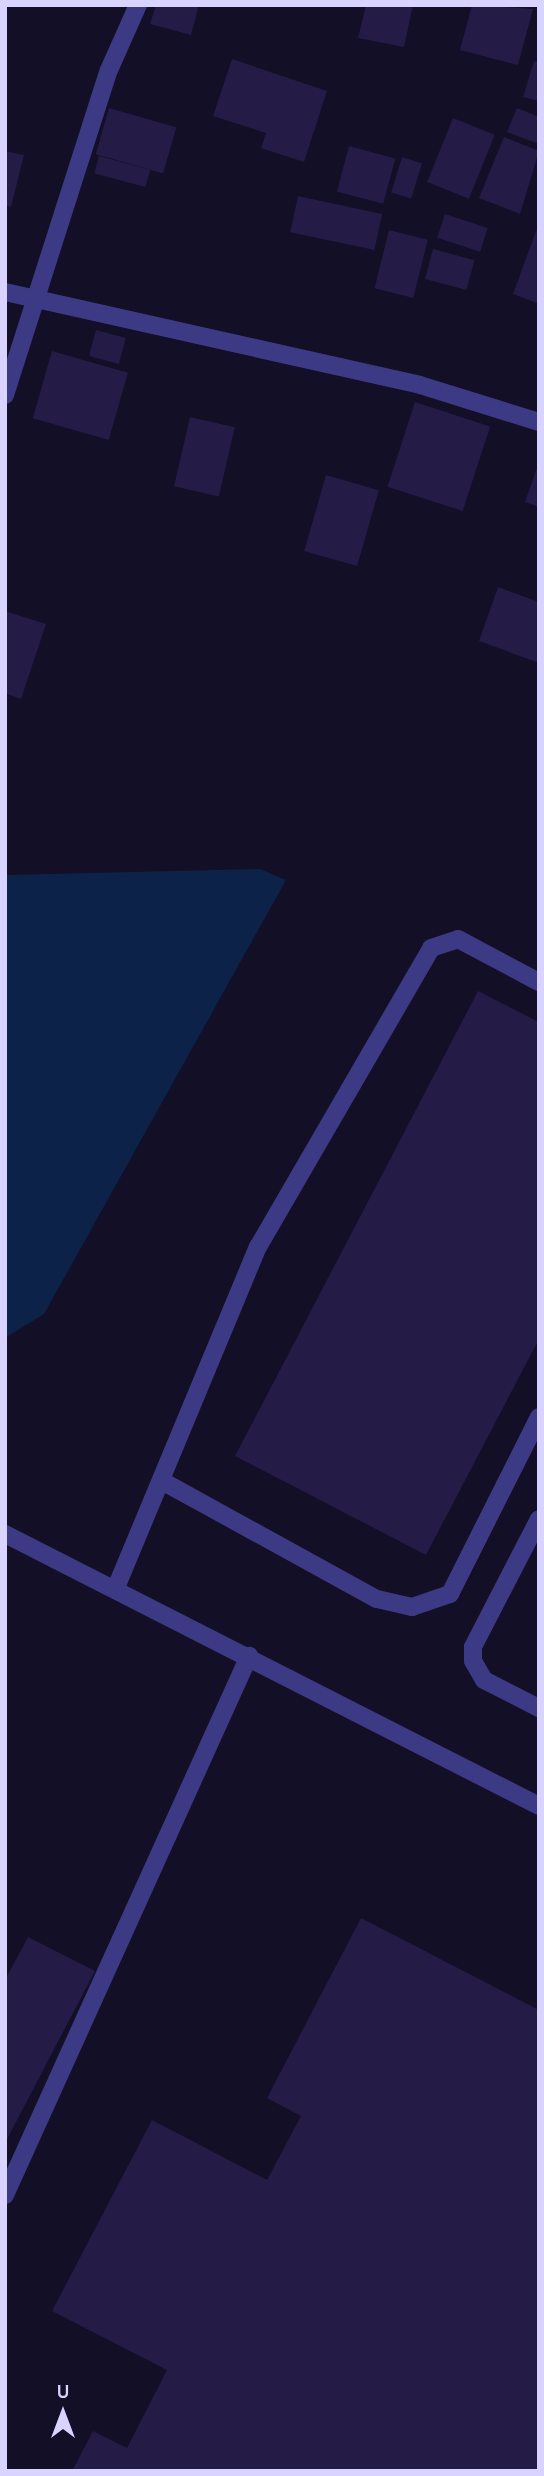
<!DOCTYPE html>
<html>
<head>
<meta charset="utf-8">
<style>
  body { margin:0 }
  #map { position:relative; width:544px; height:2476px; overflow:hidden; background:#130f26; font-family:Karla,sans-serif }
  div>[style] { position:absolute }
  .water>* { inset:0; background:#0c2248 }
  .building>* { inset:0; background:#241b47; transform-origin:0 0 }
  .minor>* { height:18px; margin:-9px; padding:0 9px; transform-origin:9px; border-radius:9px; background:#3d3a85 }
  span { translate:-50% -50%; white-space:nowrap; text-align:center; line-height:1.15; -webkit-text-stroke:6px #130f26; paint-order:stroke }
  .frame { position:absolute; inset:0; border:7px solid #d9d4ff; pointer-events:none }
  .north { position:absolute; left:28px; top:2378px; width:70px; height:70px; -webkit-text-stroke:5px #130f26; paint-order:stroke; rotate:0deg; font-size:19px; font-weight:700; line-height:28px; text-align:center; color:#d9d4ff }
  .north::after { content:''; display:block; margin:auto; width:24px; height:32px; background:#d9d4ff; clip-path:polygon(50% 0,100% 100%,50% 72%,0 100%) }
</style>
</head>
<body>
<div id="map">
  <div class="water">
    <i style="clip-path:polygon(260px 869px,286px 880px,44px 1314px,5px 1338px,5px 875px)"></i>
  </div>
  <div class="building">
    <i style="clip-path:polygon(156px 5px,199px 5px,191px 35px,150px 24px)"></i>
    <i style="clip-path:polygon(366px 5px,413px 5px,404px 47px,358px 38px)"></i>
    <i style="clip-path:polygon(472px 5px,533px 9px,518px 65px,460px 50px)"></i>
    <i style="clip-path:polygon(232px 59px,327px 91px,304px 162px,261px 148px,266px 133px,213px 116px)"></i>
    <i style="clip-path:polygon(534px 61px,539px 63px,539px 101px,523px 97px)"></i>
    <i style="left:109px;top:108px;width:70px;height:48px;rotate:16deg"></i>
    <i style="clip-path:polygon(517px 108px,539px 117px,539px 144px,507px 132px)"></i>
    <i style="left:453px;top:118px;width:45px;height:69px;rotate:22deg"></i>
    <i style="clip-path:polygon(504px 137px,539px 151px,520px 214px,479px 198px)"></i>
    <i style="left:349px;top:146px;width:48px;height:47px;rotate:15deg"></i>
    <i style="clip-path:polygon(5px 151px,24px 155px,11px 207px,5px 205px)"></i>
    <i style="left:99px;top:156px;width:53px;height:18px;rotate:15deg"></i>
    <i style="left:402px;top:157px;width:21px;height:37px;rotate:17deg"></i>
    <i style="left:298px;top:196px;width:86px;height:37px;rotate:12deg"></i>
    <i style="left:445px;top:214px;width:45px;height:25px;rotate:18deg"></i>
    <i style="left:389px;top:230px;width:40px;height:60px;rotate:14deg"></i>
    <i style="clip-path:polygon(536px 231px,539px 232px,539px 304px,513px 294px)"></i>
    <i style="left:433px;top:249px;width:43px;height:31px;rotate:15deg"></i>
    <i style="left:96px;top:330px;width:31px;height:27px;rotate:15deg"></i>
    <i style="left:52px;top:351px;width:79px;height:70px;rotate:16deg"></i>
    <i style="left:415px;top:402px;width:79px;height:89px;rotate:18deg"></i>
    <i style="left:190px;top:417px;width:46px;height:71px;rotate:13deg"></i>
    <i style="clip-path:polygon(538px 465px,539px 465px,539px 507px,525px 502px)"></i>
    <i style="left:326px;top:475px;width:55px;height:79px;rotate:16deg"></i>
    <i style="clip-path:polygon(498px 587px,539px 602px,539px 663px,479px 641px)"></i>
    <i style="clip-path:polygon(5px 611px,46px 624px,21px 699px,5px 693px)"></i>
    <i style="clip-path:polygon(478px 991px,539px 1022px,539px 1339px,426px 1555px,235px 1456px)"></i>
    <i style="clip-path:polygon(361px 1918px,539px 2010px,539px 2471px,72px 2471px,93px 2431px,127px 2448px,167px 2370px,52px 2311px,152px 2120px,267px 2180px,301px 2116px,267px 2098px)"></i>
    <i style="clip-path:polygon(28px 1937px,95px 1971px,5px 2143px,5px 1980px)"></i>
  </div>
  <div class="minor">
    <i style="left:5px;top:292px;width:425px;rotate:12.6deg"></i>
    <i style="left:420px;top:385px;width:125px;rotate:17.3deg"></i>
    <i style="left:5px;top:395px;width:341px;rotate:-72.3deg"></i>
    <i style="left:109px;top:70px;width:71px;rotate:-66deg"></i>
    <i style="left:162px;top:1481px;width:245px;rotate:28.8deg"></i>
    <i style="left:377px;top:1599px;width:36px;rotate:13deg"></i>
    <i style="left:412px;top:1607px;width:40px;rotate:-18.9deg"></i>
    <i style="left:450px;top:1594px;width:198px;rotate:-63.3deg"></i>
    <i style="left:539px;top:1519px;width:144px;rotate:117.3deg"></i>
    <i style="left:473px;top:1647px;width:14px;rotate:90deg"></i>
    <i style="left:473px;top:1661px;width:22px;rotate:60deg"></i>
    <i style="left:484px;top:1680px;width:62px;rotate:27deg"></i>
    <i style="left:5px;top:1534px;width:599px;rotate:26.99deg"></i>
    <i style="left:115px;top:1590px;width:372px;rotate:-67.4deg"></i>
    <i style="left:258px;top:1247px;width:345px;rotate:-59.9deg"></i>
    <i style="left:431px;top:948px;width:28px;rotate:-18deg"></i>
    <i style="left:458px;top:939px;width:92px;rotate:28deg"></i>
    <i style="left:5px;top:2195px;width:592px;rotate:-65.64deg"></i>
  </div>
  <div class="frame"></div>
  <div class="north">U</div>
</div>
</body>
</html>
